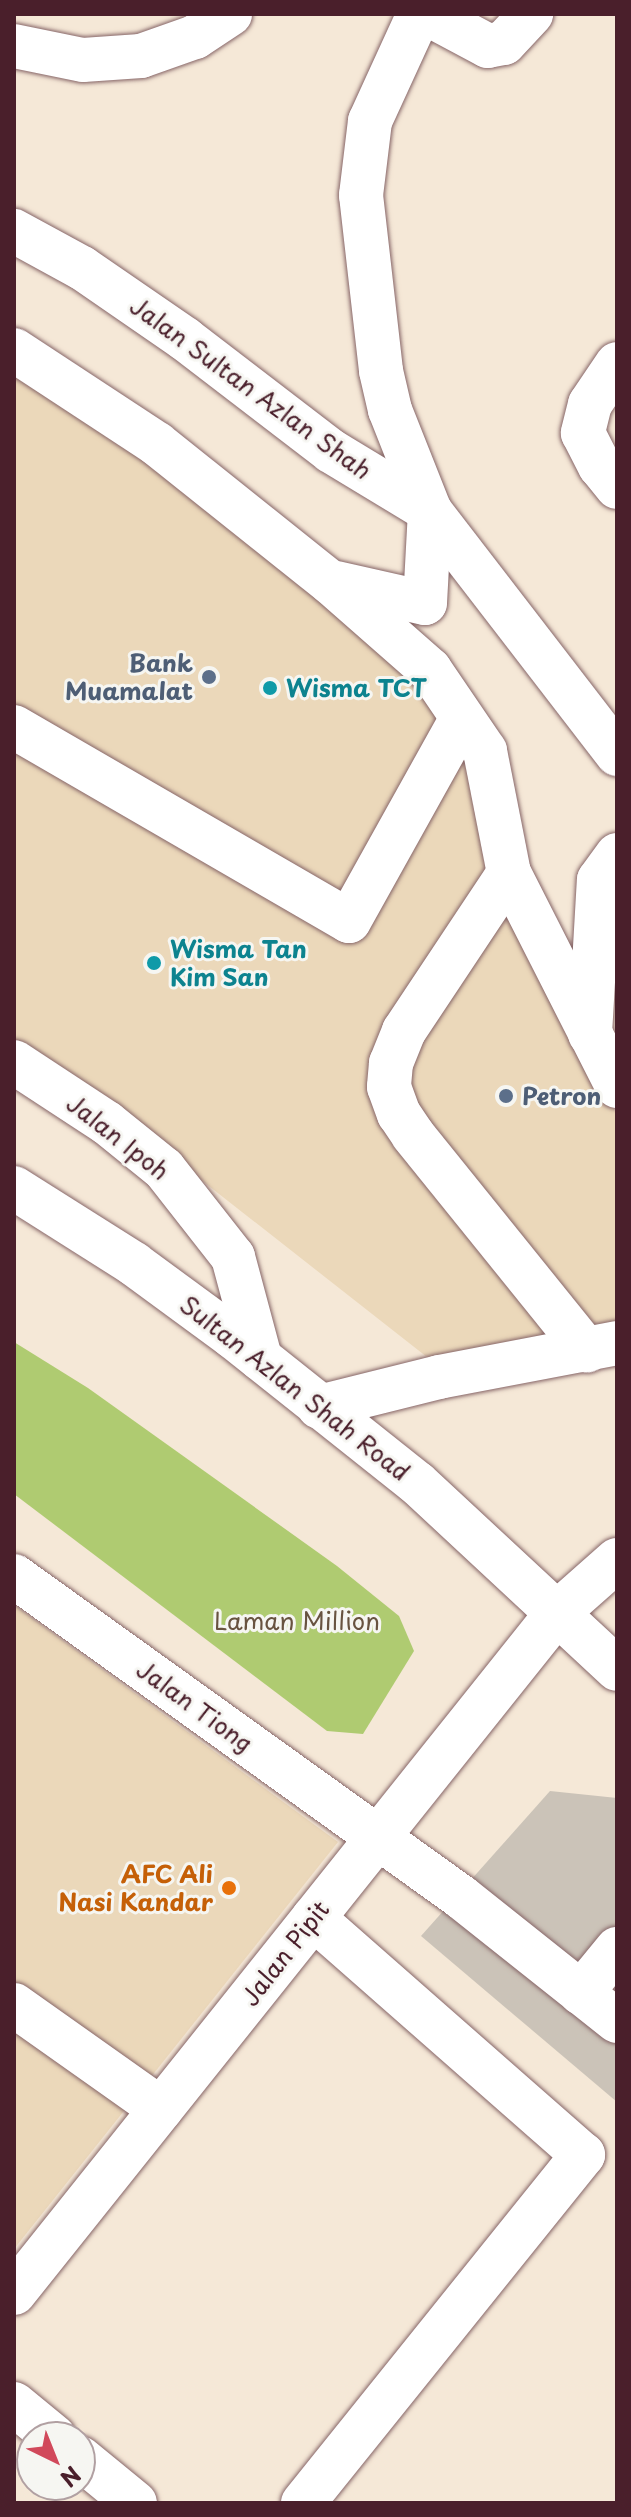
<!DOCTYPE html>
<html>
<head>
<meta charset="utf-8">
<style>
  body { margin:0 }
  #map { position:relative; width:631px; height:2517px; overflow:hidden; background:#f5e8d7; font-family:"Playpen Sans",sans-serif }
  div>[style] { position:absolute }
  .built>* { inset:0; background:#ebd8ba }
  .industrial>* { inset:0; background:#cbc3b8 }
  .green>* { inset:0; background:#afcb71 }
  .roads { filter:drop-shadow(0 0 2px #866567) drop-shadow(0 0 2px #866567) }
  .minor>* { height:44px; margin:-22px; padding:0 22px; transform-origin:22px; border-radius:22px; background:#fff }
  .major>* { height:44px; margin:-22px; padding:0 22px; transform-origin:22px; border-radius:22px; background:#fff }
  .dots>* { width:22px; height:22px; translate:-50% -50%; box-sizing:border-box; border:4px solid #f6f6f2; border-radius:50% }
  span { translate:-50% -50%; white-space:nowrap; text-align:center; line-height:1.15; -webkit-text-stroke:6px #f6f6f2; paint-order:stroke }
  .street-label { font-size:24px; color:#4a1f2b }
  .service-label { font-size:24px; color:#4e5e75; font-weight:700 }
  .right { translate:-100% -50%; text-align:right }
  .left { translate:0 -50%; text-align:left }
  .culture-label { font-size:24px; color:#0d838f; font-weight:700 }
  .park-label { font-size:24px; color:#685340 }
  .food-label { font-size:24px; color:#c56008; font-weight:700 }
  .frame { position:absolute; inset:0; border:16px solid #4a1f2b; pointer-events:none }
  .north { position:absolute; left:16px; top:2421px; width:80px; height:80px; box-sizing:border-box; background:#f6f6f2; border:2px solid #b1a0a2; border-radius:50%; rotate:137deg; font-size:22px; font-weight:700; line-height:32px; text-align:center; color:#4a1f2b }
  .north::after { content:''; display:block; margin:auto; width:28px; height:36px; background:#d1495b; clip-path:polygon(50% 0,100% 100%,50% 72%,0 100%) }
</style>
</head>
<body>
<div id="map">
  <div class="built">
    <i style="clip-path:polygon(14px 370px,157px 461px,422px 686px,472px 759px,510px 916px,617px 1115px,617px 1324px,432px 1361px,79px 1084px,14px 1045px)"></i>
    <i style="clip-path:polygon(14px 1605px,338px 1842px,14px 2249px)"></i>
  </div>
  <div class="industrial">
    <i style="clip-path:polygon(550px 1791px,617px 1798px,617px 2102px,421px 1936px)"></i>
  </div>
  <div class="green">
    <i style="clip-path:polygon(14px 1342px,88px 1388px,337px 1566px,399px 1616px,414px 1651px,363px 1734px,327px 1731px,14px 1494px)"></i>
  </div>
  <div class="roads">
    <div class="minor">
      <i style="left:428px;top:14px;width:68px;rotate:28.1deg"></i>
      <i style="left:488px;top:46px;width:16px;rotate:-11deg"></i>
      <i style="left:504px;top:43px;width:40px;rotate:-47deg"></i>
      <i style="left:14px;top:350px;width:171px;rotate:33.3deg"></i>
      <i style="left:157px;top:444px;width:221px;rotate:38.6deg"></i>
      <i style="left:330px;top:582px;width:133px;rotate:41.3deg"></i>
      <i style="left:430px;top:670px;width:98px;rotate:55.8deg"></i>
      <i style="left:485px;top:751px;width:124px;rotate:78.9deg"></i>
      <i style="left:509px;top:873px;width:239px;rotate:63.1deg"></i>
      <i style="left:617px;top:364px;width:48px;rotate:124deg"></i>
      <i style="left:590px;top:404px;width:30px;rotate:104deg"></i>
      <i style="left:583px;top:433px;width:37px;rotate:63deg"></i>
      <i style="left:600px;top:466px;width:27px;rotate:51deg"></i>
      <i style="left:336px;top:583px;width:91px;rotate:12.7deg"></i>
      <i style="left:425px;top:603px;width:92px;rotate:-86.9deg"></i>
      <i style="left:14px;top:727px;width:387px;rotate:30.1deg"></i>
      <i style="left:349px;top:921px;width:232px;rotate:-60.9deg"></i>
      <i style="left:509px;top:873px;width:190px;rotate:123.6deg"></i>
      <i style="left:404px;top:1031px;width:35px;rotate:112deg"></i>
      <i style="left:391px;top:1063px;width:24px;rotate:95deg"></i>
      <i style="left:389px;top:1087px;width:29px;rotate:70deg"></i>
      <i style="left:399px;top:1114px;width:25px;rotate:56deg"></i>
      <i style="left:413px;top:1135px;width:277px;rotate:51.1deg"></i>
      <i style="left:590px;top:1034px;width:154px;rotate:-86.7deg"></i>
      <i style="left:599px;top:880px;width:31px;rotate:-54deg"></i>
      <i style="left:14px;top:1062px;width:111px;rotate:33.3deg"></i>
      <i style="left:107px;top:1123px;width:73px;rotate:38.9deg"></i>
      <i style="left:164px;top:1169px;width:112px;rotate:51.9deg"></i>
      <i style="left:233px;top:1257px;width:105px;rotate:75deg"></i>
      <i style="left:319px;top:1407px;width:124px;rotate:-14deg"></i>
      <i style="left:439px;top:1377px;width:181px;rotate:-10.8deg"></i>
      <i style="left:14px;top:1576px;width:550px;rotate:35.68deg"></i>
      <i style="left:461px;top:1897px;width:199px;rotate:38.5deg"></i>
      <i style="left:581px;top:1993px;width:57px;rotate:-50.7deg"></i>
      <i style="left:14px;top:2005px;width:180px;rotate:35.3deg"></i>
      <i style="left:14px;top:2293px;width:870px;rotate:-51.39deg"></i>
      <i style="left:14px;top:2404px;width:52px;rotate:39.5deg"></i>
      <i style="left:80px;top:2458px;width:71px;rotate:39.3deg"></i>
      <i style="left:303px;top:2503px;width:447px;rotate:-51.2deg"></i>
      <i style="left:583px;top:2155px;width:359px;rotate:-138.7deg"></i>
    </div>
    <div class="major">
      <i style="left:419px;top:14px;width:118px;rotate:114.6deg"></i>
      <i style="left:370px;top:121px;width:75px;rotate:96.9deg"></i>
      <i style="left:361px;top:195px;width:177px;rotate:83.5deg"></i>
      <i style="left:381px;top:371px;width:40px;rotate:77deg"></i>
      <i style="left:390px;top:410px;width:109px;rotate:68.4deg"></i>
      <i style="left:14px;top:46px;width:70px;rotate:11.5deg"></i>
      <i style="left:83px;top:60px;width:58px;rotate:-3.9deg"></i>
      <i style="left:141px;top:56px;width:57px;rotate:-19.4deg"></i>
      <i style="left:195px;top:37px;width:42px;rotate:-33.3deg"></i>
      <i style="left:14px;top:231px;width:77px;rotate:28.6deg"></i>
      <i style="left:82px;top:268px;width:125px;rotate:34.6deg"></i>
      <i style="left:185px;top:339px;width:184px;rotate:37.5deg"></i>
      <i style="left:331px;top:451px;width:116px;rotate:31.2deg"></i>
      <i style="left:430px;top:511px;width:307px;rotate:52.4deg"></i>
      <i style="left:14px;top:1188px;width:142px;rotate:32.3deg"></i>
      <i style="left:134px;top:1264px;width:122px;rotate:36.3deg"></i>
      <i style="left:232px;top:1336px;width:236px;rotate:38.5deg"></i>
      <i style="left:417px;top:1483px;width:273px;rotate:42.9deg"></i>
      <i style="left:557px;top:1613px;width:80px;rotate:-41.5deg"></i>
    </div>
  </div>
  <div class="dots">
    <i style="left:209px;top:677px;background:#5c6f8a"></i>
    <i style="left:270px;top:688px;background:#0f9aa8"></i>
    <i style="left:154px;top:963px;background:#0f9aa8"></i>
    <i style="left:506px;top:1096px;background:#5c6f8a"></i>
    <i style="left:229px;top:1888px;background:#e8710a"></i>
  </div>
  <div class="street-label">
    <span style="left:251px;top:388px;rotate:36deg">Jalan Sultan Azlan Shah</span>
    <span style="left:118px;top:1137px;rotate:38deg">Jalan Ipoh</span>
    <span style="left:295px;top:1388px;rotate:38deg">Sultan Azlan Shah Road</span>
    <span style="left:195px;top:1706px;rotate:36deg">Jalan Tiong</span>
    <span style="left:285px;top:1953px;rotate:-52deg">Jalan Pipit</span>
  </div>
  <div class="service-label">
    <span class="right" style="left:193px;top:677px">Bank<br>Muamalat</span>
    <span class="left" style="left:522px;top:1096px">Petron</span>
  </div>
  <div class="culture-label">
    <span class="left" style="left:286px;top:688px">Wisma TCT</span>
    <span class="left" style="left:170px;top:963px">Wisma Tan<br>Kim San</span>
  </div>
  <div class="park-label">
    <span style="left:297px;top:1621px">Laman Million</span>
  </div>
  <div class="food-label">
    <span class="right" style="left:213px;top:1888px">AFC Ali<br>Nasi Kandar</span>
  </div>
  <div class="frame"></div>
  <div class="north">N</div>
</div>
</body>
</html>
